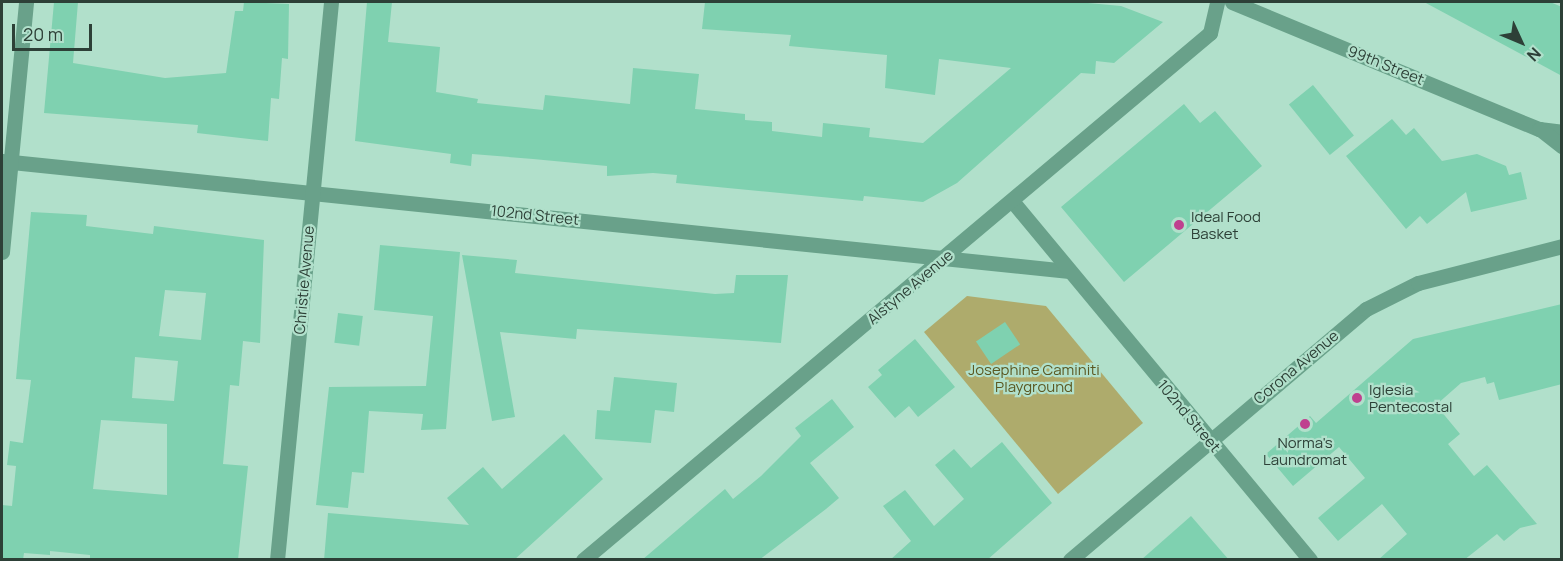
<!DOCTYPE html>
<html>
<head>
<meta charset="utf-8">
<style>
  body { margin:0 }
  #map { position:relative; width:1563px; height:561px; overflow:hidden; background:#b1e0cb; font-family:Manrope,sans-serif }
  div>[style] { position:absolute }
  .green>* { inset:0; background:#aeab6c }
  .building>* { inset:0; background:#7fd1b0; transform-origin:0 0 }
  .street>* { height:15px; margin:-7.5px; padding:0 7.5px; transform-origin:7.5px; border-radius:7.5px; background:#69a18a }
  .dots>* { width:16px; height:16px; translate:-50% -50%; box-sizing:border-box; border:3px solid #b1e0cb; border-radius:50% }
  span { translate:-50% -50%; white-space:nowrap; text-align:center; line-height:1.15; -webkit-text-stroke:4.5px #b1e0cb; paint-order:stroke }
  .street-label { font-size:15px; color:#2d4037 }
  .poi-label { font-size:15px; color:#2d4037 }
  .left { translate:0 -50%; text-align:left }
  .park-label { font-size:15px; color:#5b5822 }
  .frame { position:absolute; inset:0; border:3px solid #2d4037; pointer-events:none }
  .north { position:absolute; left:1491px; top:12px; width:60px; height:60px; -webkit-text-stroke:4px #b1e0cb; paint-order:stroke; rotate:134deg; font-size:16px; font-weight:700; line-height:24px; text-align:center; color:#2d4037 }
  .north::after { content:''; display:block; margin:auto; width:21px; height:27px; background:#2d4037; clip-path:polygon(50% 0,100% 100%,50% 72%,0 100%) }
  .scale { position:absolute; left:12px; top:24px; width:80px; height:27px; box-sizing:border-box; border:3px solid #2d4037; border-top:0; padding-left:8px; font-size:18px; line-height:21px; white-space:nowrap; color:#2d4037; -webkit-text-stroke:4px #b1e0cb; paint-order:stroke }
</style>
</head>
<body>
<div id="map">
  <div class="green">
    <i style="clip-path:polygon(967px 296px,1046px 306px,1143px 423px,1058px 494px,924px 332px)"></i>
  </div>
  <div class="building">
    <i style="clip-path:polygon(54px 2px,78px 2px,73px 63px,165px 78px,226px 73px,235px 11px,243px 11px,244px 2px,289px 4px,288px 59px,282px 58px,279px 99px,271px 98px,268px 141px,197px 133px,198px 125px,44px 113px)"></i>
    <i style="clip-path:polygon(367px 2px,392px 2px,388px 42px,440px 47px,436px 92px,478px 99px,477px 103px,543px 110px,545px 95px,630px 104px,633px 68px,699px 74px,695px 109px,745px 114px,745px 120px,772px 122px,772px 131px,822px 137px,823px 123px,870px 128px,869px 137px,923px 143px,1011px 68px,939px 59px,935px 95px,885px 88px,887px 55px,789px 46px,791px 35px,702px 29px,705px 2px,1077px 2px,1121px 6px,1163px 22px,1114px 63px,1096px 61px,1095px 74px,1081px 73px,957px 183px,923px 202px,864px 196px,863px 201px,676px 183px,677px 175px,653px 173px,607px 176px,607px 166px,533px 159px,472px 154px,471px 166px,450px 163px,451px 154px,355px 141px)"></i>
    <i style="clip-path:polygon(1424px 2px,1550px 2px,1562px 7px,1562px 76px)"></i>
    <i style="left:1313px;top:85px;width:65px;height:31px;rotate:51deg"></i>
    <i style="clip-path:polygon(1184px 104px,1200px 123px,1215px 111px,1262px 166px,1124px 282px,1061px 207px)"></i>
    <i style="clip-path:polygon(1392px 119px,1406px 135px,1414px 128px,1442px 161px,1477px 154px,1506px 166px,1509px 175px,1521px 172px,1527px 199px,1471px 212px,1466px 192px,1427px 224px,1420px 216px,1406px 229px,1346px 156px)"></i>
    <i style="clip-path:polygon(evenodd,31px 212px,87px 215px,86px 226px,153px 234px,154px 226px,264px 240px,260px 343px,243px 341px,239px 386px,230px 385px,226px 431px,223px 464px,248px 466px,238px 560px,90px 560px,90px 555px,50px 551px,50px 555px,24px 553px,23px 560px,2px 558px,2px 505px,12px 506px,16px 466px,7px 465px,10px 441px,23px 443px,31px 380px,16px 379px,31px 212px,165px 290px,206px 293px,201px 340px,159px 336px,165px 290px,31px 212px,135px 357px,178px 361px,174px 401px,132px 398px,135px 357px,31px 212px,101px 420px,167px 424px,167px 495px,93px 489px,101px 420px)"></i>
    <i style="clip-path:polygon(380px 245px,460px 252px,446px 429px,421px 430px,423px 414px,369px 411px,364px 473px,352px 472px,348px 508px,316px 505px,329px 387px,426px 386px,433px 316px,374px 310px)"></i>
    <i style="clip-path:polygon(462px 255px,517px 260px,515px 273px,715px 294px,734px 293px,736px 275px,788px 275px,781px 343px,577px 329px,576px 339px,500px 332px,515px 417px,492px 421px)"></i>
    <i style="clip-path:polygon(1562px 304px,1562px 384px,1499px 400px,1494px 382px,1487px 384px,1485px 377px,1461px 383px,1436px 405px,1460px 434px,1448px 444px,1474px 476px,1487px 465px,1537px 524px,1520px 528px,1504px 541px,1497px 534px,1464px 560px,1378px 560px,1407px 534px,1382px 504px,1338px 541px,1318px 518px,1365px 478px,1339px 447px,1293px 486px,1266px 454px,1310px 416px,1316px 423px,1413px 339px)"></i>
    <i style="left:338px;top:313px;width:25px;height:30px;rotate:7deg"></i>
    <i style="left:1005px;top:322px;width:27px;height:35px;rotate:56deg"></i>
    <i style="clip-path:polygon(915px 339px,955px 387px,918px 417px,909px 406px,895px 418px,868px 387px,882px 375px,878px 370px)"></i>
    <i style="clip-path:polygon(614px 377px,677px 383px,674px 412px,655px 410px,651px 443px,595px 439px,597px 410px,610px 411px)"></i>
    <i style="clip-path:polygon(832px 399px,854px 427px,810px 463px,839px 498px,826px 509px,759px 560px,642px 560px,725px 489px,733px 499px,761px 476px,801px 436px,795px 428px)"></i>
    <i style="clip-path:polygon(564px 434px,603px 479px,514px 560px,324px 560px,328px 513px,469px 525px,447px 498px,483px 467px,502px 489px)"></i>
    <i style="clip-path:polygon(1002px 442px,1052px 503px,987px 560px,890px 560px,911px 541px,883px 506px,905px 490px,934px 526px,964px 499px,935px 465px,954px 449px,971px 468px)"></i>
    <i style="clip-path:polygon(1191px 516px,1229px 560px,1141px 560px)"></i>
  </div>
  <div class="street">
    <i style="left:1232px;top:2px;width:332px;rotate:22.5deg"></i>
    <i style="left:1539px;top:129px;width:23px;rotate:7deg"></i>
    <i style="left:1540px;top:129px;width:28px;rotate:38deg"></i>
    <i style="left:2px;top:161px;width:1073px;rotate:5.89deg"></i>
    <i style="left:1013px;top:202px;width:465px;rotate:50.3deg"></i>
    <i style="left:2px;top:252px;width:251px;rotate:-84.5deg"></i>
    <i style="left:277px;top:560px;width:561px;rotate:-84.47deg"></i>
    <i style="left:583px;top:560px;width:819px;rotate:-40.05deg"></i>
    <i style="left:1210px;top:33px;width:32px;rotate:-77deg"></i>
    <i style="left:1070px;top:560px;width:388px;rotate:-40.3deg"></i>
    <i style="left:1366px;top:309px;width:58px;rotate:-26.6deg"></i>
    <i style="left:1418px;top:283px;width:149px;rotate:-14.4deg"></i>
  </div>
  <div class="dots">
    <i style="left:1179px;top:225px;background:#bf418f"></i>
    <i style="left:1357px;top:398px;background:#bf418f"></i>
    <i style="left:1305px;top:424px;background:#bf418f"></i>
  </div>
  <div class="street-label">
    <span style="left:1386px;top:65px;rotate:22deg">99th Street</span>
    <span style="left:535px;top:215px;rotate:6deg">102nd Street</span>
    <span style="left:304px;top:280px;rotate:-85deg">Christie Avenue</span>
    <span style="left:910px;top:287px;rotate:-40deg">Alstyne Avenue</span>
    <span style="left:1296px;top:367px;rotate:-40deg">Corona Avenue</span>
    <span style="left:1189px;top:416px;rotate:50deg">102nd Street</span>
  </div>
  <div class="poi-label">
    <span class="left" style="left:1191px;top:225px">Ideal Food<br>Basket</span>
    <span class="left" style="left:1369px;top:398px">Iglesia<br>Pentecostal</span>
    <span style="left:1305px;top:451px">Norma's<br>Laundromat</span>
  </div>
  <div class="park-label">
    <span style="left:1034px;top:378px">Josephine Caminiti<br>Playground</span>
  </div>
  <div class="frame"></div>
  <div class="north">N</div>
  <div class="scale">20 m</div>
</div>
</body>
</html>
